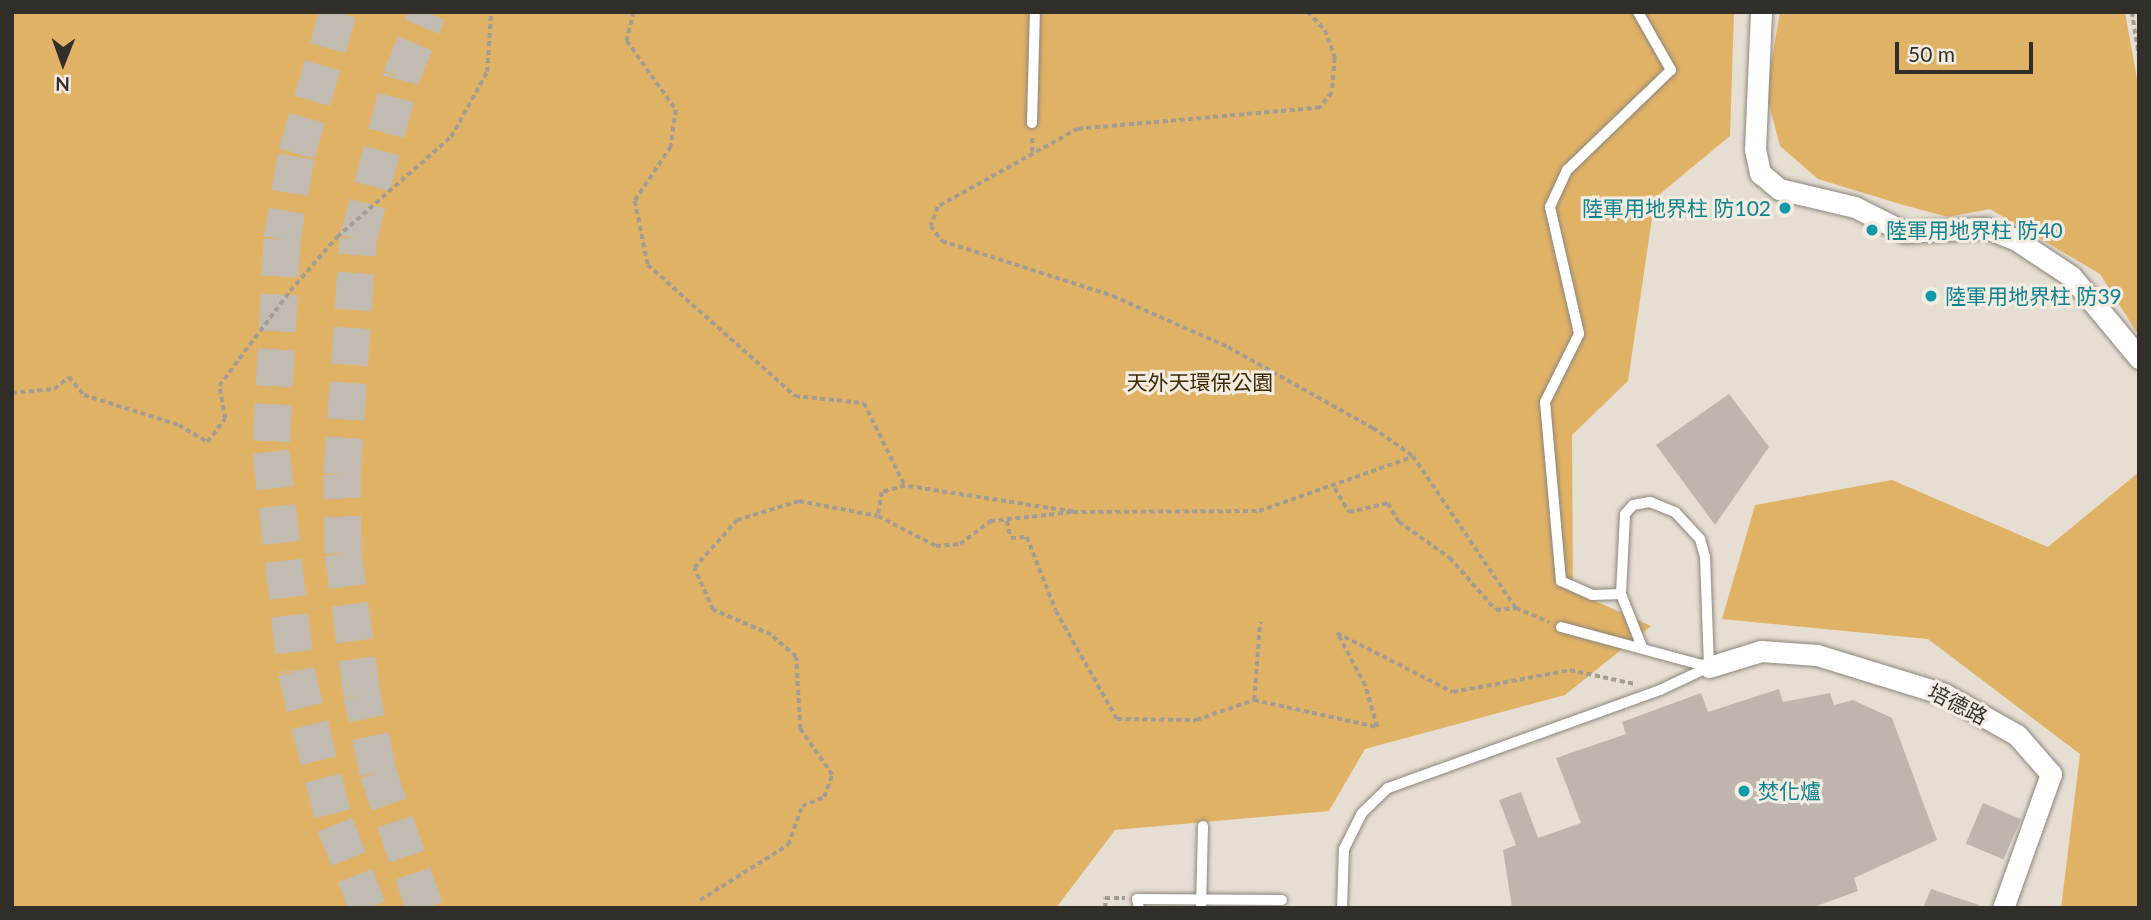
<!DOCTYPE html>
<html>
<head>
<meta charset="utf-8">
<style>
  body { margin:0 }
  #map { position:relative; width:2151px; height:920px; overflow:hidden; background:#e6ded3; font-family:Lato,"Noto Sans TC",sans-serif }
  div>[style] { position:absolute }
  .green>* { inset:0; background:#e0b266 }
  .building>* { inset:0; background:#beb6ac; transform-origin:0 0 }
  .highway-tunnel>* { height:37px; margin-top:-18.5px; transform-origin:0; background:repeating-linear-gradient(90deg,#c2bbb1 0 37px,transparent 0 55px) }
  .path>* { height:3.5px; margin-top:-1.75px; transform-origin:0; background:repeating-linear-gradient(90deg,#a29c93 0 5px,transparent 0 8.5px) }
  .roads { filter:drop-shadow(0 0 2px #8c857b) drop-shadow(0 0 2px #8c857b) }
  .lane>* { height:10px; margin:-5px; padding:0 5px; transform-origin:5px; border-radius:5px; background:#fff }
  .street>* { height:21px; margin:-10.5px; padding:0 10.5px; transform-origin:10.5px; border-radius:10.5px; background:#fff }
  .dots>* { width:19px; height:19px; translate:-50% -50%; box-sizing:border-box; border:4px solid #f3ece1; border-radius:50% }
  span { translate:-50% -50%; white-space:nowrap; text-align:center; line-height:1.15; -webkit-text-stroke:6px #f3ece1; paint-order:stroke }
  .culture-label { font-size:21px; color:#0d838f }
  .right { translate:-100% -50%; text-align:right }
  .left { translate:0 -50%; text-align:left }
  .park-label { font-size:21px; color:#3d2904 }
  .street-label { font-size:21px; color:#322f2b }
  .frame { position:absolute; inset:0; border:14px solid #322f2b; pointer-events:none }
  .north { position:absolute; left:28px; top:28px; width:70px; height:70px; -webkit-text-stroke:5px #f3ece1; paint-order:stroke; rotate:181deg; font-size:19px; font-weight:700; line-height:28px; text-align:center; color:#322f2b }
  .north::after { content:''; display:block; margin:auto; width:24px; height:32px; background:#322f2b; clip-path:polygon(50% 0,100% 100%,50% 72%,0 100%) }
  .scale { position:absolute; left:1895px; top:42px; width:138px; height:32px; box-sizing:border-box; border:4px solid #322f2b; border-top:0; padding-left:9px; font-size:21px; line-height:24px; white-space:nowrap; color:#322f2b; -webkit-text-stroke:5px #f3ece1; paint-order:stroke }
</style>
</head>
<body>
<div id="map">
  <div class="green">
    <i style="clip-path:polygon(12px 12px,1734px 12px,1730px 136px,1655px 198px,1628px 381px,1572px 435px,1573px 591px,1651px 626px,1565px 695px,1365px 749px,1329px 811px,1115px 830px,1056px 908px,12px 908px)"></i>
    <i style="clip-path:polygon(1780px 12px,2125px 12px,2139px 90px,2139px 336px,2100px 274px,1990px 209px,1948px 217px,1900px 204px,1818px 179px,1780px 146px,1766px 93px)"></i>
    <i style="clip-path:polygon(2139px 472px,2139px 908px,2061px 908px,2080px 754px,1928px 639px,1722px 619px,1755px 505px,1892px 480px,2048px 547px)"></i>
  </div>
  <div class="building">
    <i style="clip-path:polygon(1729px 394px,1769px 447px,1715px 525px,1656px 445px)"></i>
    <i style="clip-path:polygon(1779px 689px,1783px 702px,1830px 693px,1834px 705px,1853px 700px,1892px 718px,1937px 840px,1854px 878px,1858px 891px,1811px 908px,1512px 908px,1503px 850px,1516px 845px,1499px 800px,1521px 792px,1538px 838px,1581px 823px,1556px 758px,1626px 734px,1622px 722px,1701px 693px,1708px 712px)"></i>
    <i style="left:1983px;top:803px;width:41px;height:44px;rotate:23deg"></i>
    <i style="clip-path:polygon(1931px 889px,1979px 905px,1978px 908px,1923px 908px)"></i>
  </div>
  <div class="highway-tunnel">
    <i style="left:338px;top:12px;width:150px;rotate:106.3deg"></i>
    <i style="left:296px;top:156px;width:84px;rotate:99.6deg"></i>
    <i style="left:282px;top:239px;width:212px;rotate:93deg"></i>
    <i style="left:271px;top:451px;width:221px;rotate:83.5deg"></i>
    <i style="left:296px;top:671px;width:158px;rotate:75.7deg"></i>
    <i style="left:335px;top:824px;width:90px;rotate:68.6deg"></i>
    <i style="left:425px;top:908px;width:144px;rotate:-109.1deg"></i>
    <i style="left:378px;top:772px;width:79px;rotate:-101.7deg"></i>
    <i style="left:362px;top:695px;width:143px;rotate:-97.6deg"></i>
    <i style="left:343px;top:553px;width:79px;rotate:-90.7deg"></i>
    <i style="left:342px;top:474px;width:236px;rotate:-86.1deg"></i>
    <i style="left:358px;top:239px;width:168px;rotate:-75.1deg"></i>
    <i style="left:401px;top:77px;width:70px;rotate:-67.4deg"></i>
  </div>
  <div class="path">
    <i style="left:634px;top:12px;width:30px;rotate:104deg"></i>
    <i style="left:627px;top:41px;width:85px;rotate:54.6deg"></i>
    <i style="left:676px;top:110px;width:37px;rotate:98deg"></i>
    <i style="left:671px;top:147px;width:65px;rotate:123.7deg"></i>
    <i style="left:635px;top:201px;width:65px;rotate:78.5deg"></i>
    <i style="left:648px;top:265px;width:197px;rotate:41.7deg"></i>
    <i style="left:795px;top:396px;width:69px;rotate:5.8deg"></i>
    <i style="left:864px;top:403px;width:93px;rotate:63.7deg"></i>
    <i style="left:1308px;top:12px;width:25px;rotate:47deg"></i>
    <i style="left:1325px;top:30px;width:30px;rotate:70deg"></i>
    <i style="left:1335px;top:58px;width:35px;rotate:95deg"></i>
    <i style="left:1332px;top:93px;width:19px;rotate:129deg"></i>
    <i style="left:1320px;top:108px;width:243px;rotate:175deg"></i>
    <i style="left:1078px;top:129px;width:160px;rotate:150.9deg"></i>
    <i style="left:938px;top:207px;width:20px;rotate:110deg"></i>
    <i style="left:931px;top:226px;width:19px;rotate:54deg"></i>
    <i style="left:942px;top:241px;width:180px;rotate:17.8deg"></i>
    <i style="left:1113px;top:296px;width:126px;rotate:23.9deg"></i>
    <i style="left:1228px;top:347px;width:166px;rotate:29.2deg"></i>
    <i style="left:1373px;top:428px;width:49px;rotate:35deg"></i>
    <i style="left:1413px;top:456px;width:184px;rotate:55.9deg"></i>
    <i style="left:1516px;top:608px;width:36px;rotate:23deg"></i>
    <i style="left:2132px;top:12px;width:44px;rotate:80.8deg"></i>
    <i style="left:1032px;top:152px;width:16px;rotate:-90deg"></i>
    <i style="left:12px;top:393px;width:42px;rotate:-5.4deg"></i>
    <i style="left:54px;top:389px;width:19px;rotate:-39deg"></i>
    <i style="left:69px;top:377px;width:23px;rotate:50deg"></i>
    <i style="left:84px;top:395px;width:100px;rotate:17.5deg"></i>
    <i style="left:179px;top:425px;width:33px;rotate:31deg"></i>
    <i style="left:207px;top:442px;width:29px;rotate:-52deg"></i>
    <i style="left:225px;top:419px;width:34px;rotate:-100deg"></i>
    <i style="left:219px;top:386px;width:119px;rotate:-53.2deg"></i>
    <i style="left:290px;top:291px;width:72px;rotate:-49deg"></i>
    <i style="left:337px;top:237px;width:152px;rotate:-41.3deg"></i>
    <i style="left:451px;top:137px;width:74px;rotate:-61deg"></i>
    <i style="left:487px;top:72px;width:60px;rotate:-86.2deg"></i>
    <i style="left:1335px;top:488px;width:28px;rotate:60deg"></i>
    <i style="left:1349px;top:512px;width:40px;rotate:-13deg"></i>
    <i style="left:1388px;top:503px;width:22px;rotate:60deg"></i>
    <i style="left:1399px;top:522px;width:62px;rotate:35.2deg"></i>
    <i style="left:1450px;top:558px;width:69px;rotate:48.5deg"></i>
    <i style="left:1496px;top:610px;width:20px;rotate:-6deg"></i>
    <i style="left:1073px;top:512px;width:186px;rotate:-0.3deg"></i>
    <i style="left:1259px;top:511px;width:162px;rotate:-19.4deg"></i>
    <i style="left:1007px;top:521px;width:17px;rotate:77deg"></i>
    <i style="left:1011px;top:538px;width:16px;rotate:-4deg"></i>
    <i style="left:1027px;top:537px;width:79px;rotate:68.6deg"></i>
    <i style="left:1056px;top:611px;width:124px;rotate:60.5deg"></i>
    <i style="left:1117px;top:719px;width:79px;rotate:0.7deg"></i>
    <i style="left:1196px;top:720px;width:61px;rotate:-19deg"></i>
    <i style="left:1254px;top:700px;width:126px;rotate:12.4deg"></i>
    <i style="left:1377px;top:727px;width:43px;rotate:-106.3deg"></i>
    <i style="left:1365px;top:686px;width:60px;rotate:-117.8deg"></i>
    <i style="left:1337px;top:633px;width:130px;rotate:27deg"></i>
    <i style="left:1453px;top:692px;width:119px;rotate:-10.6deg"></i>
    <i style="left:1570px;top:670px;width:66px;rotate:12.3deg"></i>
    <i style="left:1254px;top:700px;width:78px;rotate:-85.6deg"></i>
    <i style="left:700px;top:900px;width:104px;rotate:-32deg"></i>
    <i style="left:788px;top:845px;width:41px;rotate:-70.3deg"></i>
    <i style="left:802px;top:806px;width:24px;rotate:-22deg"></i>
    <i style="left:824px;top:797px;width:23px;rotate:-70deg"></i>
    <i style="left:832px;top:775px;width:56px;rotate:-124.8deg"></i>
    <i style="left:800px;top:729px;width:72px;rotate:-93.2deg"></i>
    <i style="left:796px;top:657px;width:33px;rotate:-139deg"></i>
    <i style="left:771px;top:635px;width:63px;rotate:-156.7deg"></i>
    <i style="left:713px;top:610px;width:46px;rotate:-114.3deg"></i>
    <i style="left:694px;top:568px;width:64px;rotate:-48.1deg"></i>
    <i style="left:737px;top:520px;width:65px;rotate:-17deg"></i>
    <i style="left:799px;top:501px;width:80px;rotate:10.8deg"></i>
    <i style="left:878px;top:516px;width:65px;rotate:27.3deg"></i>
    <i style="left:936px;top:546px;width:24px;rotate:-5deg"></i>
    <i style="left:960px;top:544px;width:38px;rotate:-37deg"></i>
    <i style="left:990px;top:521px;width:83px;rotate:-6.2deg"></i>
    <i style="left:1073px;top:512px;width:170px;rotate:-171.2deg"></i>
    <i style="left:905px;top:486px;width:24px;rotate:165deg"></i>
    <i style="left:882px;top:492px;width:24px;rotate:99deg"></i>
    <i style="left:1105px;top:908px;width:10px;rotate:-90deg"></i>
    <i style="left:1105px;top:898px;width:20px"></i>
  </div>
  <div class="roads">
    <div class="lane">
      <i style="left:1638px;top:12px;width:67px;rotate:60.4deg"></i>
      <i style="left:1671px;top:70px;width:144px;rotate:136.1deg"></i>
      <i style="left:1567px;top:170px;width:41px;rotate:114.7deg"></i>
      <i style="left:1550px;top:207px;width:130px;rotate:77.1deg"></i>
      <i style="left:1579px;top:334px;width:76px;rotate:116.6deg"></i>
      <i style="left:1545px;top:402px;width:180px;rotate:84.9deg"></i>
      <i style="left:1561px;top:581px;width:34px;rotate:24deg"></i>
      <i style="left:1592px;top:595px;width:29px;rotate:-2deg"></i>
      <i style="left:1621px;top:594px;width:57px;rotate:68.4deg"></i>
      <i style="left:1032px;top:123px;width:111px;rotate:-88.5deg"></i>
      <i style="left:1621px;top:594px;width:80px;rotate:-87.1deg"></i>
      <i style="left:1625px;top:514px;width:12px;rotate:-48deg"></i>
      <i style="left:1633px;top:505px;width:17px;rotate:-10deg"></i>
      <i style="left:1650px;top:502px;width:27px;rotate:22deg"></i>
      <i style="left:1675px;top:512px;width:37px;rotate:47deg"></i>
      <i style="left:1700px;top:539px;width:19px;rotate:74deg"></i>
      <i style="left:1705px;top:557px;width:110px;rotate:87.9deg"></i>
      <i style="left:1561px;top:627px;width:153px;rotate:15.1deg"></i>
      <i style="left:1139px;top:908px;width:9px;rotate:-103deg"></i>
      <i style="left:1137px;top:899px;width:145px;rotate:0.4deg"></i>
      <i style="left:1201px;top:908px;width:82px;rotate:-88.6deg"></i>
      <i style="left:1342px;top:908px;width:59px;rotate:-88.1deg"></i>
      <i style="left:1344px;top:849px;width:40px;rotate:-63.4deg"></i>
      <i style="left:1362px;top:813px;width:36px;rotate:-44deg"></i>
      <i style="left:1388px;top:788px;width:289px;rotate:-19.8deg"></i>
      <i style="left:1660px;top:690px;width:54px;rotate:-25.1deg"></i>
    </div>
    <div class="street">
      <i style="left:1761px;top:12px;width:137px;rotate:92.5deg"></i>
      <i style="left:1755px;top:149px;width:25px;rotate:78deg"></i>
      <i style="left:1760px;top:173px;width:25px;rotate:40deg"></i>
      <i style="left:1779px;top:189px;width:78px;rotate:13.3deg"></i>
      <i style="left:1855px;top:207px;width:55px;rotate:27deg"></i>
      <i style="left:1904px;top:232px;width:82px;rotate:-2.8deg"></i>
      <i style="left:1986px;top:228px;width:31px;rotate:21deg"></i>
      <i style="left:2015px;top:239px;width:67px;rotate:33.5deg"></i>
      <i style="left:2071px;top:276px;width:107px;rotate:50.3deg"></i>
      <i style="left:1709px;top:667px;width:54px;rotate:-17.1deg"></i>
      <i style="left:1761px;top:651px;width:56px;rotate:4.1deg"></i>
      <i style="left:1817px;top:655px;width:133px;rotate:17.1deg"></i>
      <i style="left:1944px;top:694px;width:84px;rotate:29.3deg"></i>
      <i style="left:2017px;top:735px;width:52px;rotate:48.9deg"></i>
      <i style="left:2051px;top:774px;width:142px;rotate:109.7deg"></i>
    </div>
  </div>
  <div class="dots">
    <i style="left:1785px;top:208px;background:#0f9aa8"></i>
    <i style="left:1872px;top:230px;background:#0f9aa8"></i>
    <i style="left:1931px;top:296px;background:#0f9aa8"></i>
    <i style="left:1744px;top:791px;background:#0f9aa8"></i>
  </div>
  <div class="culture-label">
    <span class="right" style="left:1771px;top:208px">陸軍用地界柱 防102</span>
    <span class="left" style="left:1886px;top:230px">陸軍用地界柱 防40</span>
    <span class="left" style="left:1945px;top:296px">陸軍用地界柱 防39</span>
    <span class="left" style="left:1758px;top:791px">焚化爐</span>
  </div>
  <div class="park-label">
    <span style="left:1200px;top:382px">天外天環保公園</span>
  </div>
  <div class="street-label">
    <span style="left:1958px;top:704px;rotate:27deg">培德路</span>
  </div>
  <div class="frame"></div>
  <div class="north">N</div>
  <div class="scale">50 m</div>
</div>
</body>
</html>
